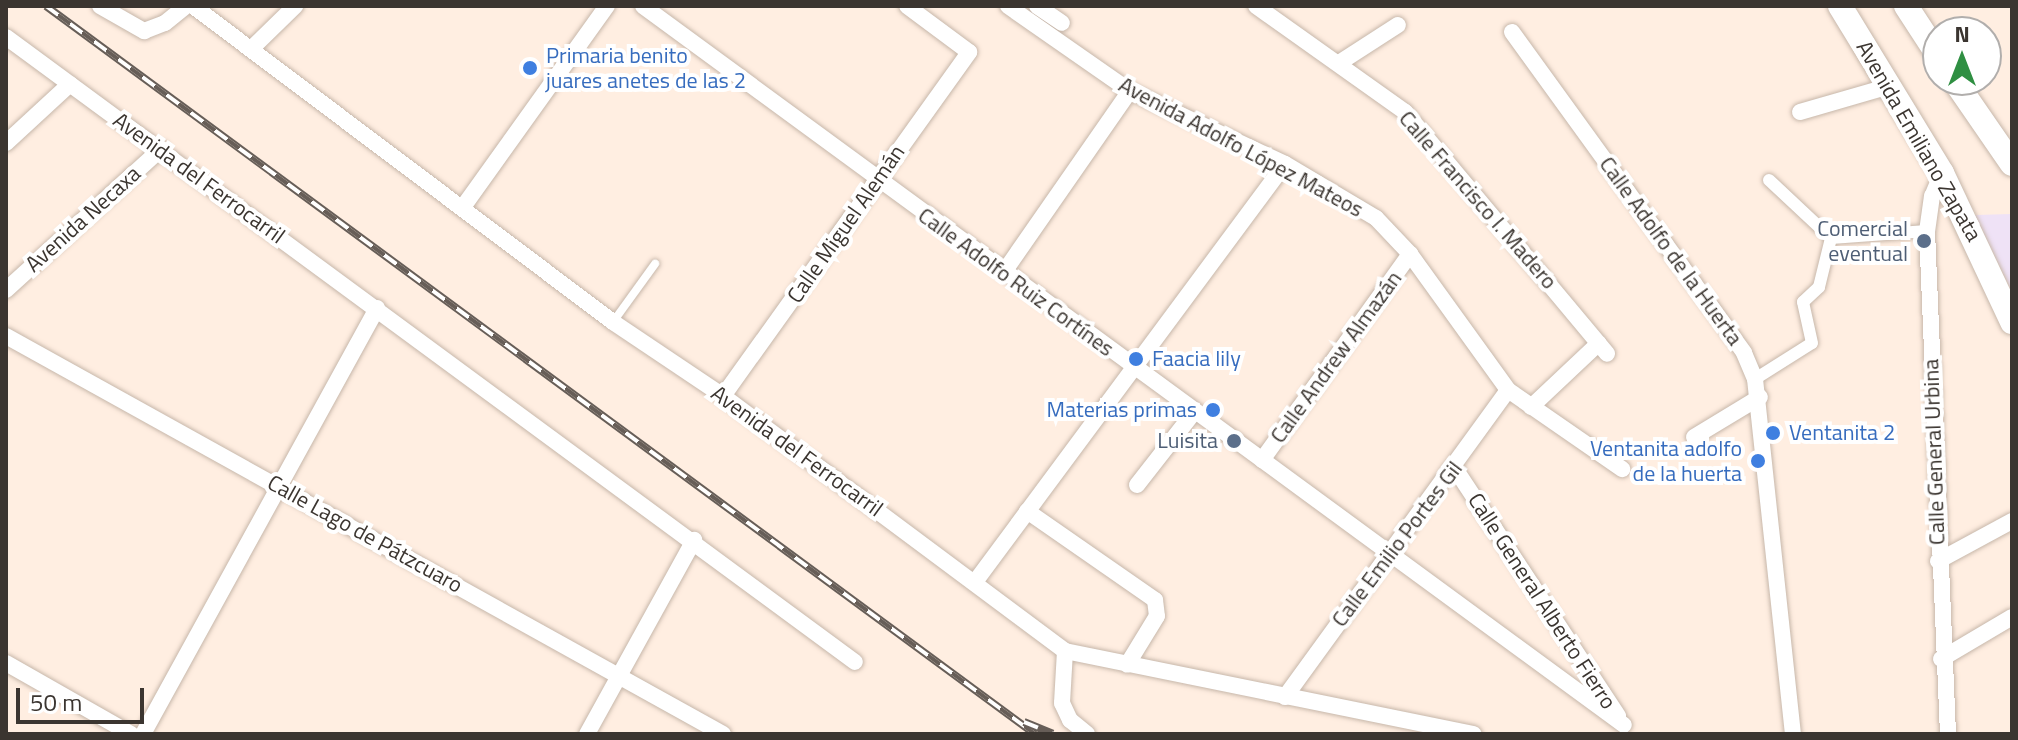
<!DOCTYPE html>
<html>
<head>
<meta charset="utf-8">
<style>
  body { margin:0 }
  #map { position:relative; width:2018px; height:740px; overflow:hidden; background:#ffeee1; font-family:"Titillium Web",sans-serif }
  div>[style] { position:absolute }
  .education>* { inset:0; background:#efe2f6 }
  .roads { filter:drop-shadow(0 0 2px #c7b7aa) drop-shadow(0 0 2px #c7b7aa) }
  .service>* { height:8px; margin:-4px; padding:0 4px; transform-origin:4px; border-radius:4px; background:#fff }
  .pedestrian>* { height:12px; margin:-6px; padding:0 6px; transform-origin:6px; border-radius:6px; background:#fff }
  .minor>* { height:16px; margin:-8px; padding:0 8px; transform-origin:8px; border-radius:8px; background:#fff }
  .secondary>* { height:24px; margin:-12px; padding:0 12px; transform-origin:12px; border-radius:12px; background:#fff }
  .rail>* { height:8px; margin-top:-4px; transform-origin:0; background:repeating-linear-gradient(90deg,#fff 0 15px,#675e58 0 30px); box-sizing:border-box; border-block:2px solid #675e58 }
  .dots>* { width:22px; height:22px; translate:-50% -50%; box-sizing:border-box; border:4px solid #fff; border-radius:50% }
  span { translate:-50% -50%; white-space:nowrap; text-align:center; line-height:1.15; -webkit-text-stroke:8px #fff; paint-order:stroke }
  .shop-label { font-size:22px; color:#366cbe }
  .left { translate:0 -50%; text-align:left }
  .right { translate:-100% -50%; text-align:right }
  .street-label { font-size:22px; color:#3b3530 }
  .service-label { font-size:22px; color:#4e5e75 }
  .frame { position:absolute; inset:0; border:8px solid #3b3530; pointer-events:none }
  .north { position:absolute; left:1922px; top:16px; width:80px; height:80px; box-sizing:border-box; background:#fff; border:2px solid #b1aeac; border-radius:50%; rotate:0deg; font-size:22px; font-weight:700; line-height:32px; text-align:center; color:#3b3530 }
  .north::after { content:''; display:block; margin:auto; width:28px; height:36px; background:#2f8f42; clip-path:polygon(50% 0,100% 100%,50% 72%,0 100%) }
  .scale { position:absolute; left:16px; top:688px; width:128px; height:36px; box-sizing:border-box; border:4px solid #3b3530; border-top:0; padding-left:10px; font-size:24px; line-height:28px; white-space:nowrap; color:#3b3530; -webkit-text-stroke:6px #fff; paint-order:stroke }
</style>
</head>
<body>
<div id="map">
  <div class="education">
    <i style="clip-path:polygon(2012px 214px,2012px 292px,1975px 215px)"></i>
  </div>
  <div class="roads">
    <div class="service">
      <i style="left:613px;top:322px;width:72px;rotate:-54.1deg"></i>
    </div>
    <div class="pedestrian">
      <i style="left:1769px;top:180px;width:85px;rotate:43.1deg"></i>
      <i style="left:1831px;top:238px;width:96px;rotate:-4.2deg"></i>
      <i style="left:1755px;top:379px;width:67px;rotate:-32.3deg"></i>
      <i style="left:1812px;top:343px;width:42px;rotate:-102.4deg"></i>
      <i style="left:1803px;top:302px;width:22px;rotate:-43deg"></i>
      <i style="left:1819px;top:287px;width:50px;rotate:-76.2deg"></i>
    </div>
    <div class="minor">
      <i style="left:100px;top:6px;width:51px;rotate:29.6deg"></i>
      <i style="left:144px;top:31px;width:22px;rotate:-21deg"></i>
      <i style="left:165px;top:23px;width:27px;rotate:-39deg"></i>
      <i style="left:193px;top:6px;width:526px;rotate:36.96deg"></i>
      <i style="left:613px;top:322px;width:133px;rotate:33.9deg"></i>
      <i style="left:723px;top:396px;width:427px;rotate:36.7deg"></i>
      <i style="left:1065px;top:651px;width:417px;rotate:11.5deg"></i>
      <i style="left:643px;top:6px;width:1216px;rotate:36.24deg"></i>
      <i style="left:1008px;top:6px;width:149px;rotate:34.9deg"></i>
      <i style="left:1130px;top:91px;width:171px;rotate:25.2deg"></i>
      <i style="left:1285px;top:164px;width:106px;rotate:30.7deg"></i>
      <i style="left:1376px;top:218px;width:50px;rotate:46.6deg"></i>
      <i style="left:1410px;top:254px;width:168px;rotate:54.2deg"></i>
      <i style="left:1508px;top:390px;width:139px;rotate:34.7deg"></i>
      <i style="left:1037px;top:6px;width:30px;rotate:34deg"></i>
      <i style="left:1256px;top:6px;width:183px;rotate:35.4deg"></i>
      <i style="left:1405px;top:112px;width:315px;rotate:50.1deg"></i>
      <i style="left:1512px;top:32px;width:396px;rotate:54.1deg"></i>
      <i style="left:1744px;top:353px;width:28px;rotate:67deg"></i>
      <i style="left:1755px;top:379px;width:357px;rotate:83.9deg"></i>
      <i style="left:6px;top:37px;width:1054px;rotate:36.36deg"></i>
      <i style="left:251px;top:49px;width:62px;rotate:-44.3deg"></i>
      <i style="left:1339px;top:63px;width:70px;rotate:-32.8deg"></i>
      <i style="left:1800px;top:112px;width:94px;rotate:-16.1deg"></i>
      <i style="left:6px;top:143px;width:87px;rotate:-42.7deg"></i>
      <i style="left:1942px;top:173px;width:25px;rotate:113deg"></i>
      <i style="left:1932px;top:196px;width:35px;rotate:98deg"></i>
      <i style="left:1927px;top:231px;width:503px;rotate:87.61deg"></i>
      <i style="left:463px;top:207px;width:247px;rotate:-54.4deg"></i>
      <i style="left:1004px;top:272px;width:221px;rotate:-55.2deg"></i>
      <i style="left:6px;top:290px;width:210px;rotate:-42.3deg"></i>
      <i style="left:6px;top:336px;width:820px;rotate:29.03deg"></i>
      <i style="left:723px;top:396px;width:423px;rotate:-54.4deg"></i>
      <i style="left:969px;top:52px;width:77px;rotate:-143.4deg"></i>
      <i style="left:1531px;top:407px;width:93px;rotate:-43.3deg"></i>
      <i style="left:1694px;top:437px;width:77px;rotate:-31.2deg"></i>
      <i style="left:1262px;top:460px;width:254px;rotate:-54.3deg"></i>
      <i style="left:1454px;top:467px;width:298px;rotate:56.6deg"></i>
      <i style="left:1137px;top:485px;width:93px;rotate:-52deg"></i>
      <i style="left:1027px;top:511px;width:156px;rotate:34.8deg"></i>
      <i style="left:1155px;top:600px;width:16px;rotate:83deg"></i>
      <i style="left:1157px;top:616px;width:57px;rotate:121.5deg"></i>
      <i style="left:1938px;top:561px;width:84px;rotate:-28.4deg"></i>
      <i style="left:975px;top:582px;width:520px;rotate:-53.44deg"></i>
      <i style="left:1065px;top:651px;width:52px;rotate:93.3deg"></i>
      <i style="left:1062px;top:703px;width:19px;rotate:65deg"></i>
      <i style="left:1070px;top:720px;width:22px;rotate:39deg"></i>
      <i style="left:1941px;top:659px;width:82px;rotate:-30.6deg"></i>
      <i style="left:6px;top:663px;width:144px;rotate:29.6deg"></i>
      <i style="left:1285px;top:697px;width:379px;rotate:-54deg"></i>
      <i style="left:143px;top:734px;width:486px;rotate:-61.2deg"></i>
      <i style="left:587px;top:734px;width:222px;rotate:-61.1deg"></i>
    </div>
    <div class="secondary">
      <i style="left:1840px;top:6px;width:196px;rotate:58.6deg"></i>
      <i style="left:1942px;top:173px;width:165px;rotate:64.8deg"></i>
      <i style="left:1906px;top:6px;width:59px;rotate:56.9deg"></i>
      <i style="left:1954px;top:80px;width:102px;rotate:55.4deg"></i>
    </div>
  </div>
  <div class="rail">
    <i style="left:46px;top:6px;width:1228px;rotate:36.36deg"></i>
    <i style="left:1024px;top:722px;width:31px;rotate:22deg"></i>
  </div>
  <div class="dots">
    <i style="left:530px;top:68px;background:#3f7fe0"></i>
    <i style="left:1924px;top:241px;background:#5c6f8a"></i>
    <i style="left:1136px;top:359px;background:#3f7fe0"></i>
    <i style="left:1213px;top:410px;background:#3f7fe0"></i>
    <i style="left:1773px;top:433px;background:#3f7fe0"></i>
    <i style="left:1234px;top:441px;background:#5c6f8a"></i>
    <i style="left:1758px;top:461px;background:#3f7fe0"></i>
  </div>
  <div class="shop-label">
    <span class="left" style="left:546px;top:68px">Primaria benito<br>juares anetes de las 2</span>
    <span class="left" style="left:1152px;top:359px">Faacia lily</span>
    <span class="right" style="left:1197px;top:410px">Materias primas</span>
    <span class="left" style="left:1789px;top:433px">Ventanita 2</span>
    <span class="right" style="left:1742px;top:461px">Ventanita adolfo<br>de la huerta</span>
  </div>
  <div class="street-label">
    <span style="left:1919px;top:141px;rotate:60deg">Avenida Emiliano Zapata</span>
    <span style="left:1241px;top:147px;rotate:28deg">Avenida Adolfo López Mateos</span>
    <span style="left:199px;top:178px;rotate:36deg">Avenida del Ferrocarril</span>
    <span style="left:1478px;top:200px;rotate:49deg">Calle Francisco I. Madero</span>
    <span style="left:83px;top:219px;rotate:-42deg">Avenida Necaxa</span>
    <span style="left:846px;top:224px;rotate:-55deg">Calle Miguel Alemán</span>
    <span style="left:1671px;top:251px;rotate:54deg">Calle Adolfo de la Huerta</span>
    <span style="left:1016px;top:282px;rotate:36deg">Calle Adolfo Ruiz Cortínes</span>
    <span style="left:1336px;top:357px;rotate:-54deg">Calle Andrew Almazán</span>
    <span style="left:797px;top:451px;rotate:36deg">Avenida del Ferrocarril</span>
    <span style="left:1934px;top:452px;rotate:-92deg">Calle General Urbina</span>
    <span style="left:365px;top:534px;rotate:29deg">Calle Lago de Pátzcuaro</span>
    <span style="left:1397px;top:544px;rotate:-53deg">Calle Emilio Portes Gil</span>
    <span style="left:1542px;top:601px;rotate:57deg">Calle General Alberto Fierro</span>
  </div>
  <div class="service-label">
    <span class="right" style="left:1908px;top:241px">Comercial<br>eventual</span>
    <span class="right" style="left:1218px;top:441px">Luisita</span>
  </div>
  <div class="frame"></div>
  <div class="north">N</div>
  <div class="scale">50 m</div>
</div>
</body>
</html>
